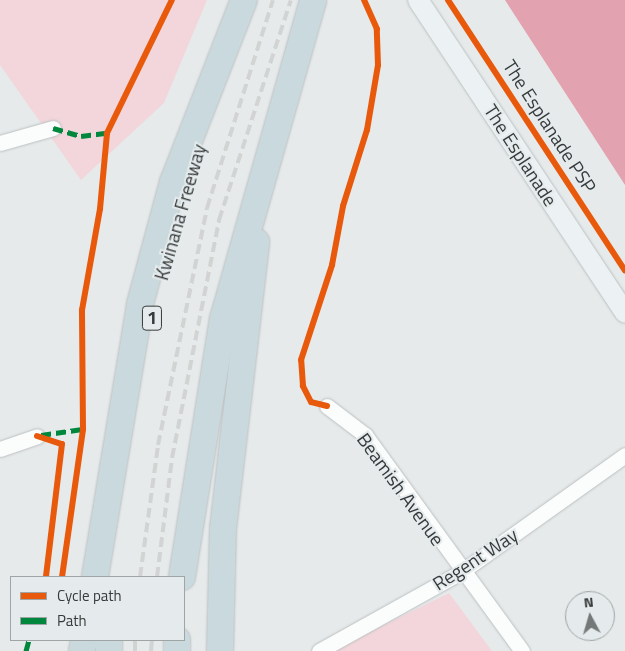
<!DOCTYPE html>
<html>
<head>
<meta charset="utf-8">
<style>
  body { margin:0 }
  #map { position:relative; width:625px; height:651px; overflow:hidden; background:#e6eaeb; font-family:"Titillium Web",sans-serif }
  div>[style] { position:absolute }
  .green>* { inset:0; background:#f2d6db }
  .water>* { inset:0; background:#e3a2af }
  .roads { filter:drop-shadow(0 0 1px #bdc0c1) drop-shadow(0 0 1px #bdc0c1) }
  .street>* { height:15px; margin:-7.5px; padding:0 7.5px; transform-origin:7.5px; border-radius:7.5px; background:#fbfcfc }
  .secondary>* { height:20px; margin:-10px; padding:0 10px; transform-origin:10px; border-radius:10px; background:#ecf2f3 }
  .highway>* { height:26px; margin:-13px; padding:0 13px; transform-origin:13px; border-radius:13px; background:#c9d9dd }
  .rail>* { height:4px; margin-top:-2px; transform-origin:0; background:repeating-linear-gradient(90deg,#d2d3d3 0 10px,transparent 0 15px) }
  .quiet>* { height:5px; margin-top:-2.5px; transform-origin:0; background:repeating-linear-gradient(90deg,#00873e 0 10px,transparent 0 15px) }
  .cycleway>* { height:6px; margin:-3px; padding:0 3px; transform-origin:3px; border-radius:3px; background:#e8590c }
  span { translate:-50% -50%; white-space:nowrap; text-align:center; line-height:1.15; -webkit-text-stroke:4px #e5ebec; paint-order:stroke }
  .shield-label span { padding:1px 4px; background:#e5ebec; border:1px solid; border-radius:4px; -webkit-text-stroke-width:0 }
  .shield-label { font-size:18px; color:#373a3a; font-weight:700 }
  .street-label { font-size:19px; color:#373a3a }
  .legend { position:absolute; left:10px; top:576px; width:175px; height:65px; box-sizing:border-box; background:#e5ebec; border:1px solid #9fa4a5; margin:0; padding:6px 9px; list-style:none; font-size:15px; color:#373a3a }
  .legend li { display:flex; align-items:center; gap:10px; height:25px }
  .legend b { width:25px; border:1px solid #9fa4a5 }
  .north { position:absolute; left:565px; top:591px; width:50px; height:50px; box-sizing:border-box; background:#e5ebec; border:1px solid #9fa4a5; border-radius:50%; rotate:354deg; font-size:14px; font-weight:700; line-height:20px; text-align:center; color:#373a3a }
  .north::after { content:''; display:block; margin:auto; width:18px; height:22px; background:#747878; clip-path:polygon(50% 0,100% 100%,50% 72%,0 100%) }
</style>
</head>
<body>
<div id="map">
  <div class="green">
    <i style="clip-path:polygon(0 0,207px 0,164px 103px,81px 180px,0 65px)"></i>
    <i style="clip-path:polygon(449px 593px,492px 651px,331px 651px)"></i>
  </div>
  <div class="water">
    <i style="clip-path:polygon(505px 0,625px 0,625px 185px)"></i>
  </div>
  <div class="roads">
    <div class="street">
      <i style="left:0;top:143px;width:55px;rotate:-15.8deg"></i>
      <i style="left:327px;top:406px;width:48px;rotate:37.3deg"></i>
      <i style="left:365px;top:435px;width:267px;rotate:54deg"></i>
      <i style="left:0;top:449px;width:39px;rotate:-19deg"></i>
      <i style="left:319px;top:651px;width:162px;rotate:-29.1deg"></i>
      <i style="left:461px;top:572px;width:201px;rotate:-35.5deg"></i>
    </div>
    <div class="secondary">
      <i style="left:418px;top:0;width:375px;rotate:56.5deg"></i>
    </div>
    <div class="highway">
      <i style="left:95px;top:577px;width:277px;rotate:-80.6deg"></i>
      <i style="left:140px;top:304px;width:126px;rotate:-74.9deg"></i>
      <i style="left:173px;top:182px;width:195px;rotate:-68.7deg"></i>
      <i style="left:182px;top:577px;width:261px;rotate:-81deg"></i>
      <i style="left:223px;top:319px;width:331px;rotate:-74.2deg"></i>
      <i style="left:82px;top:651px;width:11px;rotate:-80deg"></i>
      <i style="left:109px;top:651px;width:11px;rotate:-90deg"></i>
      <i style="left:177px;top:651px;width:11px;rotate:-90deg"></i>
      <i style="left:220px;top:651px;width:122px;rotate:-88.6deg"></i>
      <i style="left:223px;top:529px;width:289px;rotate:-83.4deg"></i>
    </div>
  </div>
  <div class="rail">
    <i style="left:140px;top:577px;width:133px;rotate:-82.2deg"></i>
    <i style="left:158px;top:445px;width:242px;rotate:-78.3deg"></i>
    <i style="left:207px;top:208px;width:218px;rotate:-72.4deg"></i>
    <i style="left:157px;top:577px;width:120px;rotate:-82.8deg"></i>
    <i style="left:172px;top:458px;width:243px;rotate:-78.8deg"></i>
    <i style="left:219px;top:220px;width:231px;rotate:-71.9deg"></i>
    <i style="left:135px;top:651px;width:11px;rotate:-90deg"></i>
    <i style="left:151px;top:651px;width:11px;rotate:-85deg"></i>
  </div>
  <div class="quiet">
    <i style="left:53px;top:128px;width:29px;rotate:16deg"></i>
    <i style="left:81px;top:136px;width:26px;rotate:-7deg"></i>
    <i style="left:41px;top:435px;width:42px;rotate:-8.1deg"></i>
    <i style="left:26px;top:651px;width:11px;rotate:-75deg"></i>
  </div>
  <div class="cycleway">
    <i style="left:448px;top:0;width:323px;rotate:56.8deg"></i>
    <i style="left:327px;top:406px;width:16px;rotate:-166deg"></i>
    <i style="left:311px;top:402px;width:18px;rotate:-117deg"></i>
    <i style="left:303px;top:386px;width:26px;rotate:-94deg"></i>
    <i style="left:301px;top:360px;width:100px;rotate:-71.9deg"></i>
    <i style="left:332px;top:265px;width:60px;rotate:-79.4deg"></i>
    <i style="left:343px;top:206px;width:80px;rotate:-72.5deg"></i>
    <i style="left:367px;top:130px;width:66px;rotate:-80.4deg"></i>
    <i style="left:378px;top:65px;width:36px;rotate:-92deg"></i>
    <i style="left:377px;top:29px;width:32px;rotate:-114deg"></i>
    <i style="left:37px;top:436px;width:26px;rotate:18deg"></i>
    <i style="left:62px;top:444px;width:134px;rotate:96.9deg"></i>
    <i style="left:62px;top:577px;width:149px;rotate:-81.9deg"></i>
    <i style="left:83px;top:429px;width:119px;rotate:-90.5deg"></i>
    <i style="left:82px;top:310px;width:103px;rotate:-79.9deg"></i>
    <i style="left:100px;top:209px;width:76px;rotate:-84.7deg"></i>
    <i style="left:107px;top:133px;width:148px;rotate:-64deg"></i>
  </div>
  <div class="shield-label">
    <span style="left:152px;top:318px">1</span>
  </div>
  <div class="street-label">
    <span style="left:550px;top:126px;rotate:57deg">The Esplanade PSP</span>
    <span style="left:521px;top:155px;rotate:57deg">The Esplanade</span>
    <span style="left:180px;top:212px;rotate:-74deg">Kwinana Freeway</span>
    <span style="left:401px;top:489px;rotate:54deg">Beamish Avenue</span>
    <span style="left:475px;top:559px;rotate:-33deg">Regent Way</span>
  </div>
  <ul class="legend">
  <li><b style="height:6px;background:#e8590c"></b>Cycle path</li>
  <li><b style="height:6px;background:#00873e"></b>Path</li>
  </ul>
  <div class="north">N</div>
</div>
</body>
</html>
